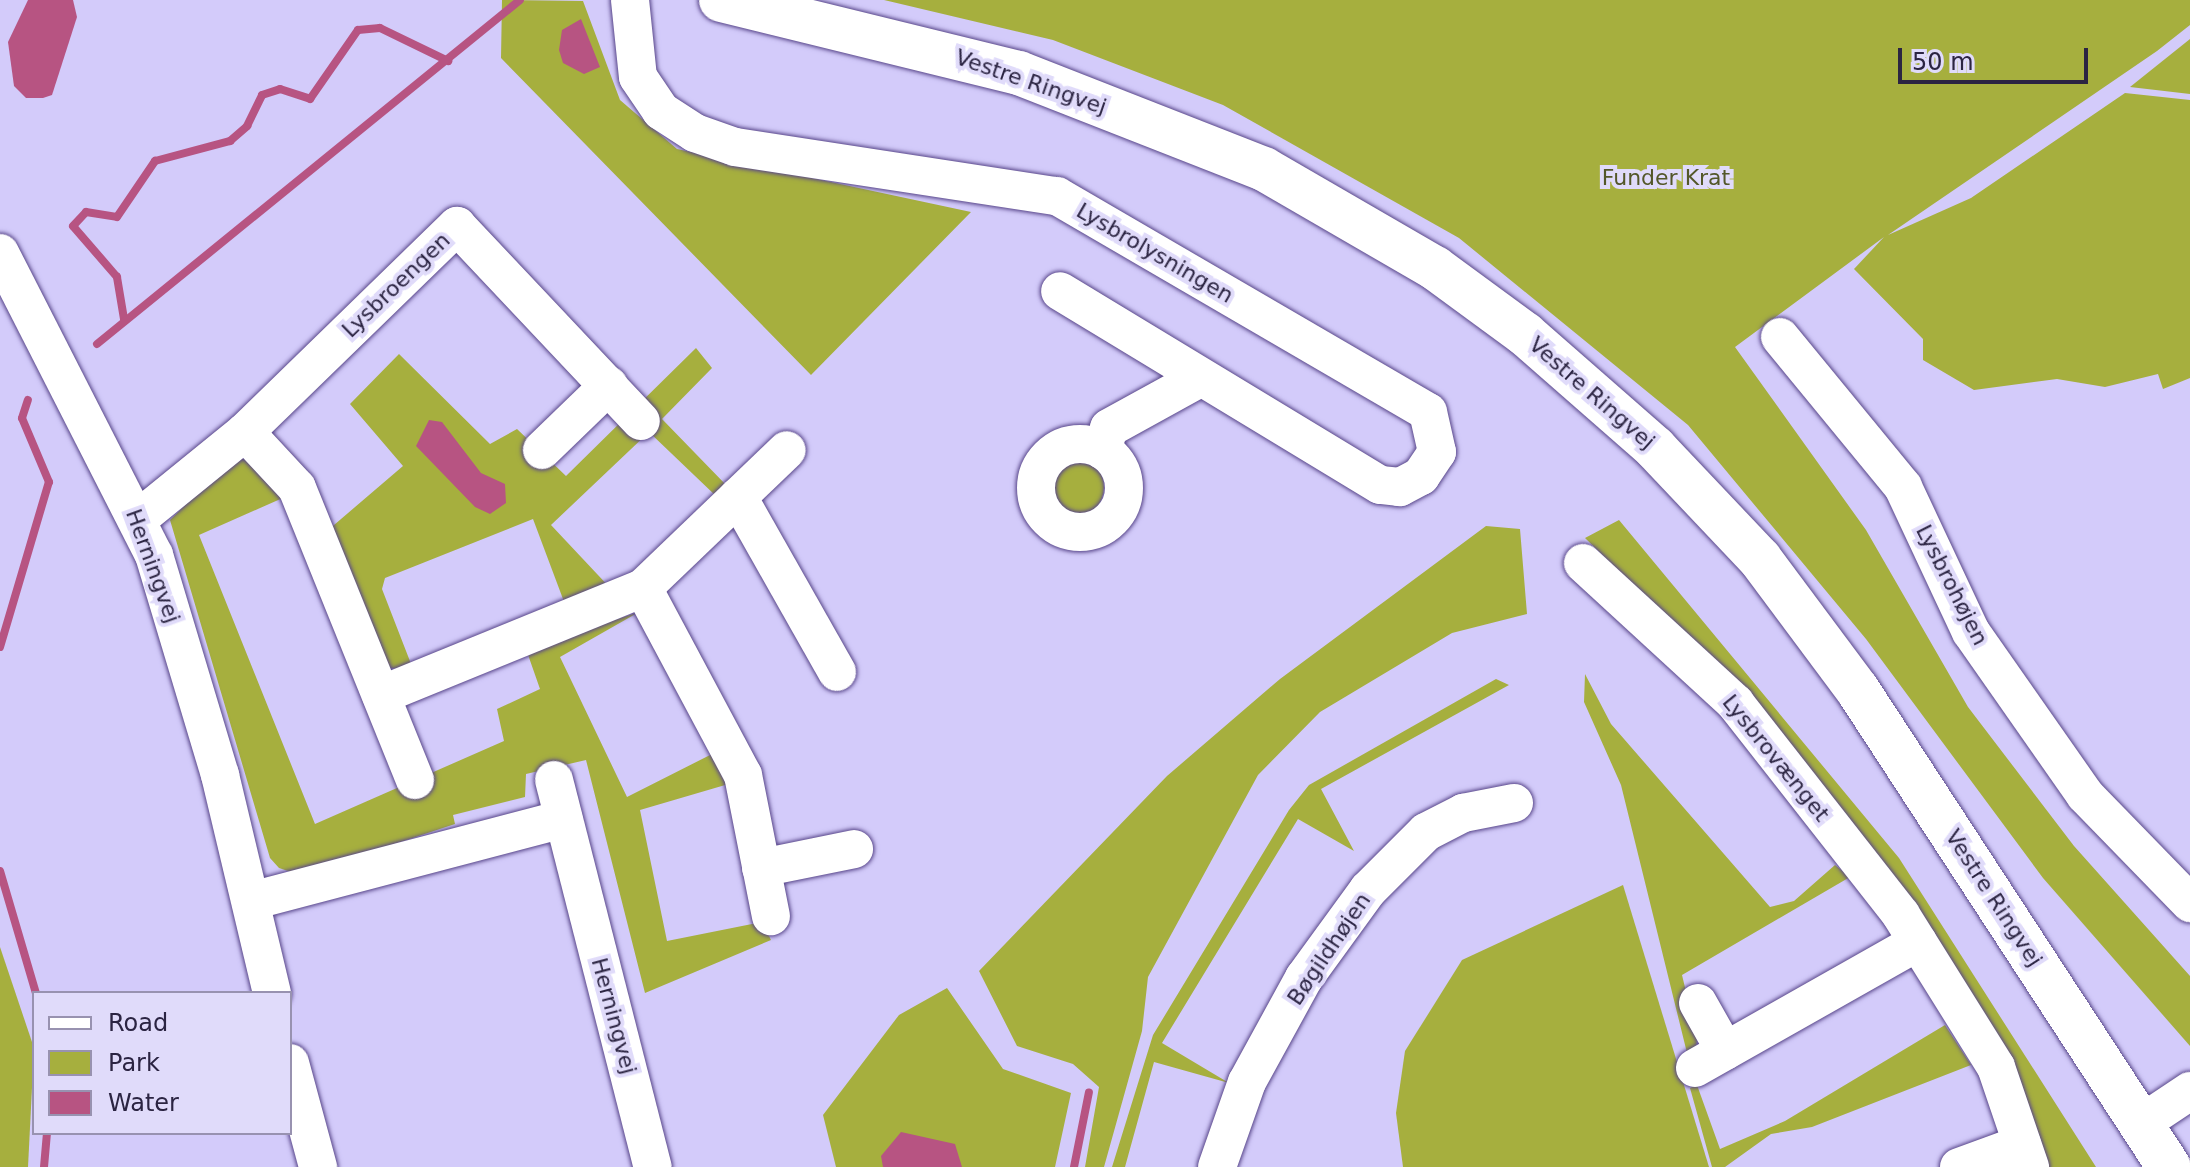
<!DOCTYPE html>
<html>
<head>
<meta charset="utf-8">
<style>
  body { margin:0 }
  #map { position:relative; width:2190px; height:1167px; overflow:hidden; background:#d3cbfa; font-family:"DejaVu Sans",sans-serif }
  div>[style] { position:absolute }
  .green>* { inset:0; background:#a6af3e }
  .round { border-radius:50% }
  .water>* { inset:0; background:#b75482 }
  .stream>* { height:8px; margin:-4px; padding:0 4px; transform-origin:4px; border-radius:4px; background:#b75482 }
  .roads { filter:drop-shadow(0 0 2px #58468a) drop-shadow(0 0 2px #58468a) }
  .minor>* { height:38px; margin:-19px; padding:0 19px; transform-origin:19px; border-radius:19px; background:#fff }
  .minor>.ring { margin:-19px; padding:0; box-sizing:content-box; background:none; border:38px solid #fff; border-radius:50% }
  .major>* { height:44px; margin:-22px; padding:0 22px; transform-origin:22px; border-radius:22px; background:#fff }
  span { translate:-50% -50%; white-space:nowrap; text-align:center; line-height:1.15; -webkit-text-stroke:8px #e0dbfa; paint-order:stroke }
  .street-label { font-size:22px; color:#2b2442 }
  .park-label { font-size:22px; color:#535729 }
  .legend { position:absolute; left:32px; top:991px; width:260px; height:144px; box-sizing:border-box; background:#e0dbfa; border:2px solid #9892b0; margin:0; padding:10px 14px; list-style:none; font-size:24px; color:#2b2442 }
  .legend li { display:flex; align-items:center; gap:16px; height:40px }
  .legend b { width:40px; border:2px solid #9892b0 }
  .scale { position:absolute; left:1898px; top:48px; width:190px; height:36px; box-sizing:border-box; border:4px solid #2b2442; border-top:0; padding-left:10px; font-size:24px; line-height:28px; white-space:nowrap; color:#2b2442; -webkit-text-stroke:6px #e0dbfa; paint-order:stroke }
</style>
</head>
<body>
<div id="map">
  <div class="green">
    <i style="clip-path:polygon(502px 0,583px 1px,620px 100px,677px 149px,971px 212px,811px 375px,501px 58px)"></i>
    <i style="clip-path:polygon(884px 0,2190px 0,2190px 25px,2157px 51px,1888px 235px,1971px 198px,2125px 93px,2190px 100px,2190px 378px,2163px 389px,2158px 374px,2105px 387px,2057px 379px,1974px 390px,1923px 360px,1923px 339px,1854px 269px,1884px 237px,1735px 347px,1866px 530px,1968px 707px,2074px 846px,2190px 976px,2190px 1046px,2043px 878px,1866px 639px,1688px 425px,1459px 238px,1223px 105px,1053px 40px)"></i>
    <i style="clip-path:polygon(2190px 39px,2190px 94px,2130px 87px)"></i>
    <i style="clip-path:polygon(696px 348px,712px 368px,662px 419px,728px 487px,717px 497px,649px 432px,551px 525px,613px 591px,566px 607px,533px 519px,385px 578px,382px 589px,413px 669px,383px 668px,327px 531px,403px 466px,350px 404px,399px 354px,490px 444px,517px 429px,566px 476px)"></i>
    <i class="round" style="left:1042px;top:456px;width:62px;height:62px"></i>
    <i style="clip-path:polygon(234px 457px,249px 460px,285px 497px,199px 535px,315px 824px,504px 741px,497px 709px,540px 689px,526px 649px,639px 612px,560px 657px,627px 797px,716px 752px,732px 783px,640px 810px,667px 941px,762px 922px,771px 940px,645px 993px,586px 760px,526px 774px,525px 797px,453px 815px,455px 824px,325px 867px,297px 874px,279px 868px,270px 858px,170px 520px)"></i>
    <i style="clip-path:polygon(1619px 520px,1899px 858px,2096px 1167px,2043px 1167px,2004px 1060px,1675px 626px,1585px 538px)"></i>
    <i style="clip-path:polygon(1486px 526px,1520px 529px,1527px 614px,1452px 633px,1320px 712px,1258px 775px,1148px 977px,1142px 1031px,1104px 1167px,1085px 1167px,1099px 1087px,1073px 1064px,1017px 1046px,979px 971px,1167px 776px,1280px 679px)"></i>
    <i style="clip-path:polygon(1585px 674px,1611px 724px,1770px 907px,1794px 901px,1835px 865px,1850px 877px,1682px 975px,1697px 1037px,1696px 1053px,1688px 1057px,1621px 785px,1584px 702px)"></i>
    <i style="clip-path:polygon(1496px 679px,1509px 685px,1321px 789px,1354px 851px,1298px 819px,1162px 1043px,1229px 1083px,1154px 1062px,1125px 1167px,1112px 1167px,1153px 1035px,1289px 810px,1309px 785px)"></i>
    <i style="clip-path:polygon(1623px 885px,1709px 1167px,1403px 1167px,1396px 1113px,1405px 1051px,1462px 960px)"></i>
    <i style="clip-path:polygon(0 947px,34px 1048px,28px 1167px,0 1167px)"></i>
    <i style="clip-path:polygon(947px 988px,1003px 1069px,1071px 1093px,1055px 1167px,836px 1167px,823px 1115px,899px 1015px)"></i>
    <i style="clip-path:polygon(1945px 1025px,1971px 1065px,1812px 1127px,1771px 1134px,1725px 1167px,1712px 1167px,1690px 1088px,1697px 1085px,1720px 1149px,1785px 1121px)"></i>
  </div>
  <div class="water">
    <i style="clip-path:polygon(28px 0,73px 0,77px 17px,52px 95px,43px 98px,26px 98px,14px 86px,8px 42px)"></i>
    <i style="clip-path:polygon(581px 19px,600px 67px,584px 74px,563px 63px,559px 50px,562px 30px)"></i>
    <i style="clip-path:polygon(429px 420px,442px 422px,481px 473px,505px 484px,506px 503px,490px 514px,475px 507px,416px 446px)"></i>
    <i style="clip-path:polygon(901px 1132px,955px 1144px,962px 1167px,883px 1167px,881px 1156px)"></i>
  </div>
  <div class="stream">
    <i style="left:124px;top:319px;width:43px;rotate:-99.5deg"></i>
    <i style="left:117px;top:277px;width:67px;rotate:-130.8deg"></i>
    <i style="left:73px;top:226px;width:19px;rotate:-47deg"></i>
    <i style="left:86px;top:212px;width:31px;rotate:9deg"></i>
    <i style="left:117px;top:217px;width:68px;rotate:-55.8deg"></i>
    <i style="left:155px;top:161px;width:78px;rotate:-14.9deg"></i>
    <i style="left:230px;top:141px;width:23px;rotate:-41deg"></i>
    <i style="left:247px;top:126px;width:34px;rotate:-64deg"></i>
    <i style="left:262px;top:95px;width:19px;rotate:-18deg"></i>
    <i style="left:280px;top:89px;width:32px;rotate:18deg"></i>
    <i style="left:310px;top:99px;width:84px;rotate:-55.2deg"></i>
    <i style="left:358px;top:30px;width:22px;rotate:-5deg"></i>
    <i style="left:380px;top:28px;width:76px;rotate:25.9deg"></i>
    <i style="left:97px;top:344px;width:545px;rotate:-39.12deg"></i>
    <i style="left:0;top:647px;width:172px;rotate:-73.5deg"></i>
    <i style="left:49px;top:482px;width:69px;rotate:-112.9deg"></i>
    <i style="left:22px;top:418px;width:19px;rotate:-72deg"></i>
    <i style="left:0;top:871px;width:127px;rotate:73.6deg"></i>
    <i style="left:44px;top:1167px;width:34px;rotate:-85deg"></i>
    <i style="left:1074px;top:1167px;width:76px;rotate:-78.7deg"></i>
  </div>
  <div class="roads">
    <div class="minor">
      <i style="left:630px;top:0;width:77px;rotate:84.1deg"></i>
      <i style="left:638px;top:77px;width:41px;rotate:55.9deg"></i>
      <i style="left:661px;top:111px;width:40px;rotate:32.9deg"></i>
      <i style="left:695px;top:133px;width:42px;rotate:19.3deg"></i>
      <i style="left:735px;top:147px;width:326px;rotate:8.7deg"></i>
      <i style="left:1057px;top:196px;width:429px;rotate:30.2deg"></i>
      <i style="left:1428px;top:412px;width:41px;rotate:77.3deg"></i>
      <i style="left:1437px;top:452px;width:29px;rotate:124deg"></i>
      <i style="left:1421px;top:476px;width:24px;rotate:152deg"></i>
      <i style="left:1400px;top:487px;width:20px;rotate:-174deg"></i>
      <i style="left:1380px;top:485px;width:374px;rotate:-148.8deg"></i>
      <i style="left:0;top:253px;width:339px;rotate:63deg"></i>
      <i style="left:154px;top:555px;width:230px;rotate:73.3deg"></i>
      <i style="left:220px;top:775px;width:224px;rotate:76.6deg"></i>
      <i style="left:1780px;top:337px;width:194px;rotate:50.6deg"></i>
      <i style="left:1903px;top:487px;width:160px;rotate:64.9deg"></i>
      <i style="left:1971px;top:632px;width:199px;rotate:55deg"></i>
      <i style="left:2085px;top:795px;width:151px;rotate:45.8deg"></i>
      <i style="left:245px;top:432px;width:76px;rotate:47.1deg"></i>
      <i style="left:297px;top:488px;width:315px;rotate:68deg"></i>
      <i class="ring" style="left:1036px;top:444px;width:50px;height:50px"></i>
      <i style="left:542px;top:450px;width:93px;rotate:-44.1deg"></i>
      <i style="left:1102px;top:450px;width:23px;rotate:-72deg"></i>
      <i style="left:1109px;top:428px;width:104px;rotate:-28.8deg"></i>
      <i style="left:738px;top:497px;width:201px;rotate:60.5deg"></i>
      <i style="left:138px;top:519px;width:138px;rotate:-39.1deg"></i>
      <i style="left:245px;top:432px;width:296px;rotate:-44.2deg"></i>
      <i style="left:457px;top:226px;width:268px;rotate:46.7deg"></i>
      <i style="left:1583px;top:563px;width:207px;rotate:42.6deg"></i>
      <i style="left:1735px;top:703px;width:269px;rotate:51.9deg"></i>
      <i style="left:1901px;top:915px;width:179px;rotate:58deg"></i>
      <i style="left:1996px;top:1067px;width:106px;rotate:71.2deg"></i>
      <i style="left:643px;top:588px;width:212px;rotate:61.9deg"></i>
      <i style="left:743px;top:775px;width:144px;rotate:78.8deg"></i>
      <i style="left:381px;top:695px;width:283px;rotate:-22.2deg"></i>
      <i style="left:643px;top:588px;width:199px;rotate:-43.8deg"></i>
      <i style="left:554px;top:780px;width:399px;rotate:75.7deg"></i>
      <i style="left:761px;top:868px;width:95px;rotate:-11.5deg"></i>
      <i style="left:251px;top:901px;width:323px;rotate:-14.7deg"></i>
      <i style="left:1698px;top:1003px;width:55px;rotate:60.6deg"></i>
      <i style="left:290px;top:1063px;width:108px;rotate:74.9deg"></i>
      <i style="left:1695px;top:1068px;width:256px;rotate:-29.5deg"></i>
      <i style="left:2142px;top:1123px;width:58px;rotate:-33.7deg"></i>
      <i style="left:1217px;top:1167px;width:90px;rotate:-70.6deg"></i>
      <i style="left:1247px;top:1082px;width:119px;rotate:-61.3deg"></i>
      <i style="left:1304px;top:978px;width:109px;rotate:-54deg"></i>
      <i style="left:1368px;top:890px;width:82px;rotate:-45deg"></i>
      <i style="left:1426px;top:832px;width:42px;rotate:-27.2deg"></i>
      <i style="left:1463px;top:813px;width:52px;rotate:-11.1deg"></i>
      <i style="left:1959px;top:1167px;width:67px;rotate:-20.1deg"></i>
    </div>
    <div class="major">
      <i style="left:721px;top:0;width:307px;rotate:13.8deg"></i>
      <i style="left:1019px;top:73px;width:263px;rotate:21.4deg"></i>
      <i style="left:1264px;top:169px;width:198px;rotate:30.1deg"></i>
      <i style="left:1435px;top:268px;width:112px;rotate:36.3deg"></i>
      <i style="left:1525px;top:334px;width:173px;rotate:41.2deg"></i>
      <i style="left:1655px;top:448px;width:153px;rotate:46.6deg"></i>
      <i style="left:1760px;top:559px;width:162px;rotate:53.3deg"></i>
      <i style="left:1857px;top:689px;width:571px;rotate:56.87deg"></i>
    </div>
  </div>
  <div class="street-label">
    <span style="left:1031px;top:82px;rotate:19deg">Vestre Ringvej</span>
    <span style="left:1155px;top:253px;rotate:30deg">Lysbrolysningen</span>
    <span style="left:396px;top:285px;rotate:-44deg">Lysbroengen</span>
    <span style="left:1592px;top:393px;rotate:41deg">Vestre Ringvej</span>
    <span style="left:153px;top:566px;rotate:70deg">Herningvej</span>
    <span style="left:1952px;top:585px;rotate:63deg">Lysbrohøjen</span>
    <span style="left:1776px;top:758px;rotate:51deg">Lysbrovænget</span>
    <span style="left:1994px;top:898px;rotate:57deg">Vestre Ringvej</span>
    <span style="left:1329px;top:949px;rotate:-56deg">Bøgildhøjen</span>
    <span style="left:614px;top:1016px;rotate:75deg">Herningvej</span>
  </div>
  <div class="park-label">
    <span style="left:1666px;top:178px">Funder Krat</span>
  </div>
  <ul class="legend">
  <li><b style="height:10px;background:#fff"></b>Road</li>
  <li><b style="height:22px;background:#a6af3e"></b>Park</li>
  <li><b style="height:22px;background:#b75482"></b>Water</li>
  </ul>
  <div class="scale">50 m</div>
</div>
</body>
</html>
